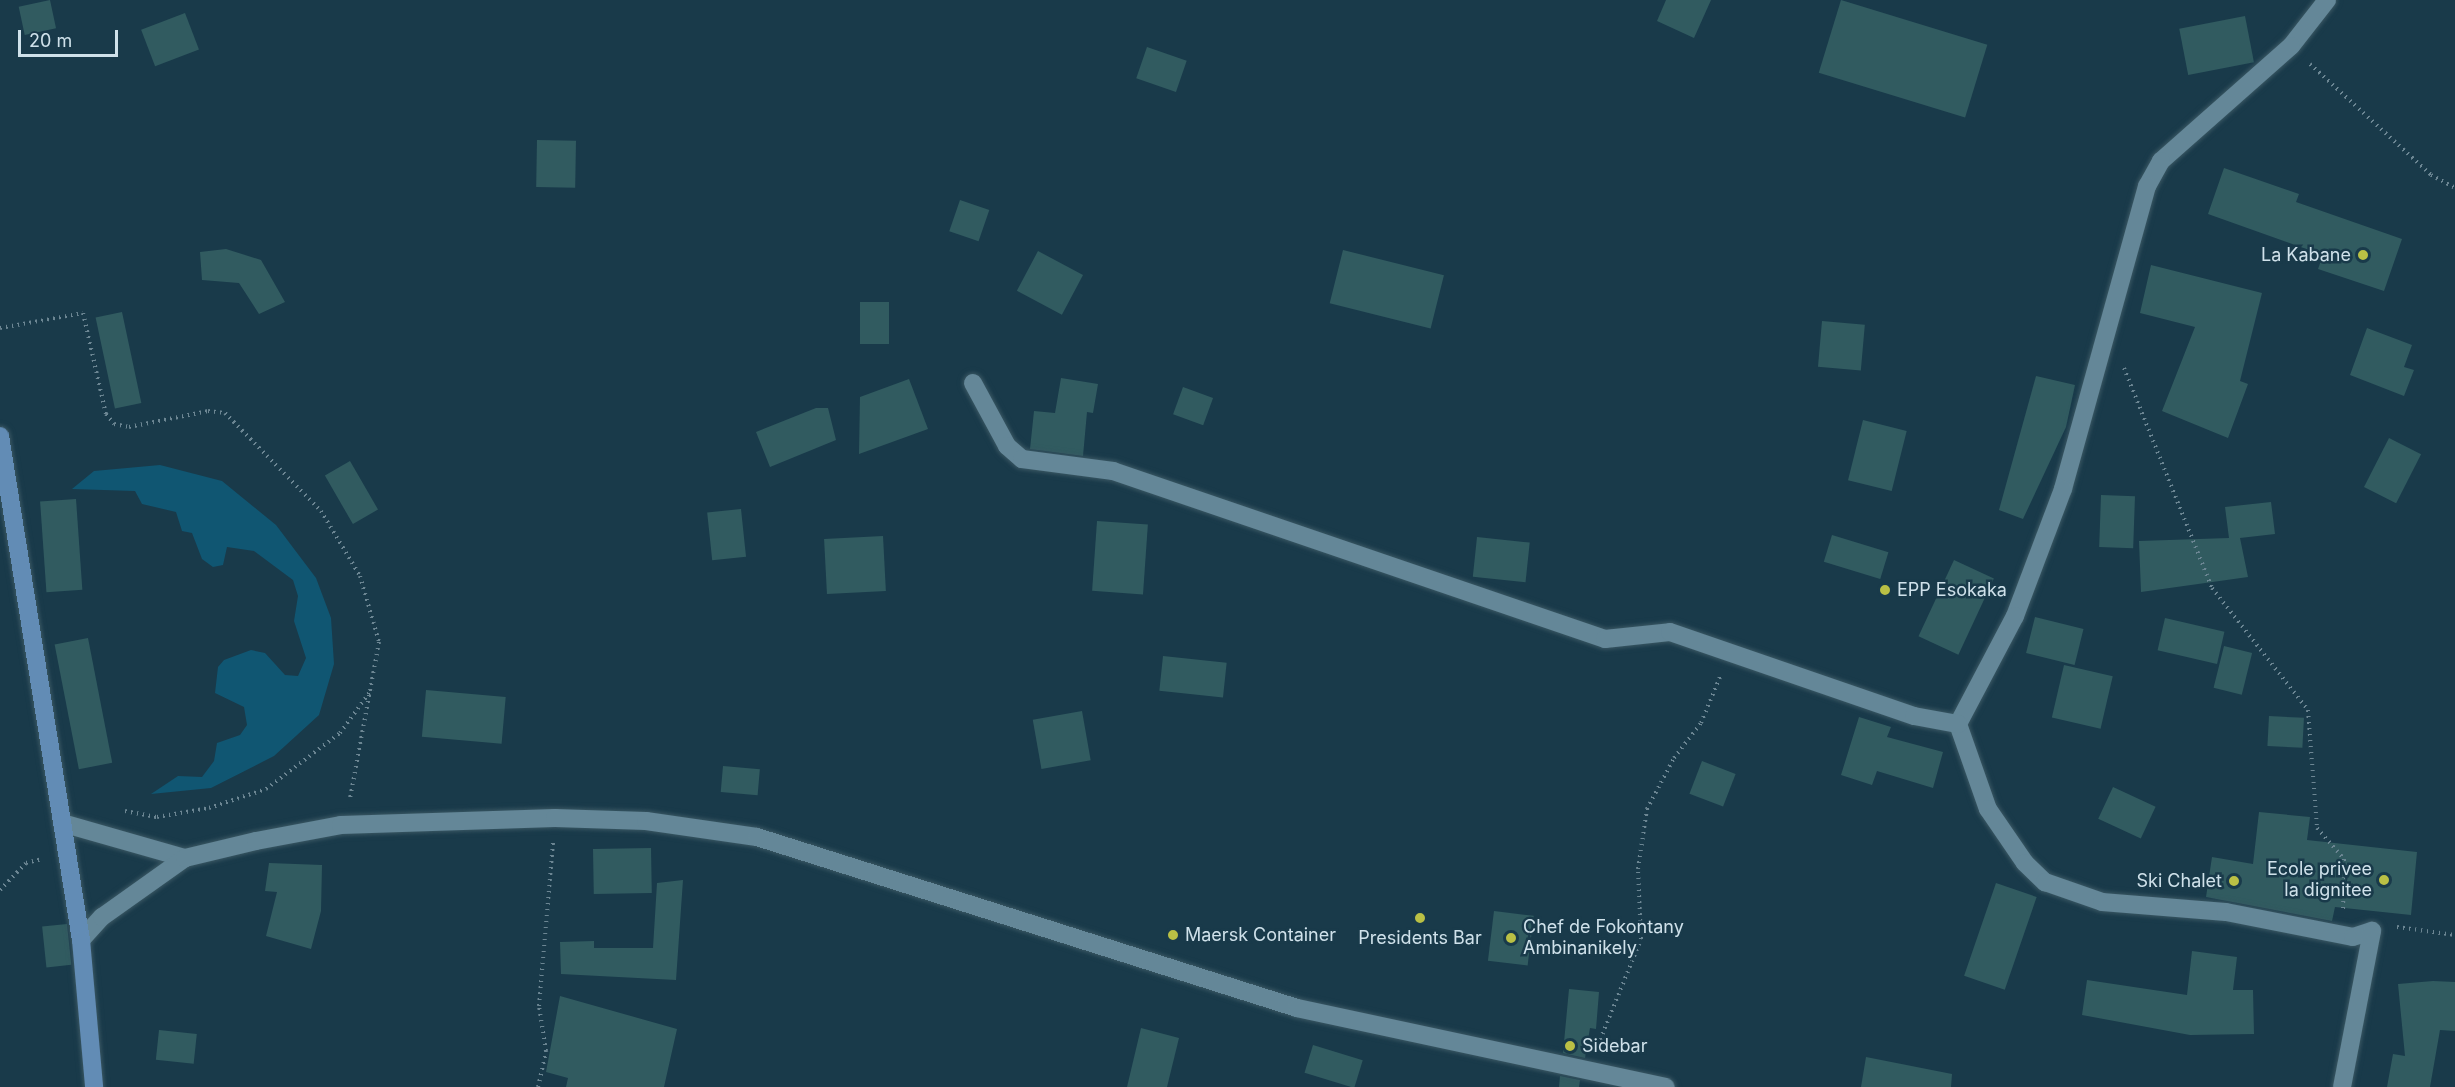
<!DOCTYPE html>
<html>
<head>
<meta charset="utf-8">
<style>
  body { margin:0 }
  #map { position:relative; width:2455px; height:1087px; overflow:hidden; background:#193a4a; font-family:Inter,sans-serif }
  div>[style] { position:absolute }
  .green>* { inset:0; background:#105672 }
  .building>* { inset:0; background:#315b60; transform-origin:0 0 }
  .path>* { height:4px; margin-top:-2px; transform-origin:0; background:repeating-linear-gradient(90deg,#6c8693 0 1.5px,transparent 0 6px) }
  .roads { filter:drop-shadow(0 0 2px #3a5763) drop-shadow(0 0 2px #3a5763) }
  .minor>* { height:18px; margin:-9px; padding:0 9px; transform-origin:9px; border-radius:9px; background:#648798 }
  .major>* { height:18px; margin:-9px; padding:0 9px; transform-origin:9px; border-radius:9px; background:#628cb5 }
  .dots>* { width:16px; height:16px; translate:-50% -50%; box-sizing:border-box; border:3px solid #193a4a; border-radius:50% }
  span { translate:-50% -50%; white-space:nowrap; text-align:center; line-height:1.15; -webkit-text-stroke:5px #193a4a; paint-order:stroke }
  .poi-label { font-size:18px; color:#cfe1ea }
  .right { translate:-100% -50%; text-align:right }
  .left { translate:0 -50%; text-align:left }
  .scale { position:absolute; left:18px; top:30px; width:100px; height:27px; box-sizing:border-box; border:3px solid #cfe1ea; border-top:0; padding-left:8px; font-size:18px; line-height:21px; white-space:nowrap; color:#cfe1ea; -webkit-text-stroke:4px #193a4a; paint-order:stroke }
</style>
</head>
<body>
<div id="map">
  <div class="green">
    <i style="clip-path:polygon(160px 465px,222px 481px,276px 525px,316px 578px,331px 618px,334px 664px,319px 715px,274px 756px,211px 788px,151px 794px,178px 776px,202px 777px,214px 761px,217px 743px,240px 735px,247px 725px,244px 707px,215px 693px,218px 667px,224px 660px,251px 650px,265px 653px,285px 675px,298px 676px,306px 658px,294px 621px,298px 596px,293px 580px,254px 551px,227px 547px,223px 565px,213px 567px,202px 559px,192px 533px,182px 531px,176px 512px,142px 504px,135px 491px,72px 489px,94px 471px)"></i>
  </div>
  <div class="building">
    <i style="left:50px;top:0;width:29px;height:32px;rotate:78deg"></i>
    <i style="clip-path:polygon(1666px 0,1711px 0,1694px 38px,1657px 21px)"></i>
    <i style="left:1841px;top:0;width:153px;height:76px;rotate:17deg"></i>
    <i style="left:185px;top:13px;width:39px;height:47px;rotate:69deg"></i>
    <i style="left:2245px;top:16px;width:47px;height:67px;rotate:79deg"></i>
    <i style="left:1147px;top:47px;width:42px;height:33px;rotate:19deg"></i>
    <i style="left:537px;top:140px;width:39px;height:47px;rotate:1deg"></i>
    <i style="clip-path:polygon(2224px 168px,2299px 194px,2296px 202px,2402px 239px,2384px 291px,2318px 269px,2323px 255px,2208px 214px)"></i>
    <i style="left:960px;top:200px;width:31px;height:33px;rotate:19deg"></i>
    <i style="clip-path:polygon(226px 249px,261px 260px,285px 302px,259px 314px,239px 283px,202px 280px,200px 252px)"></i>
    <i style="left:1343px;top:250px;width:104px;height:55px;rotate:14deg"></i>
    <i style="left:1038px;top:251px;width:51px;height:45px;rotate:28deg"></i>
    <i style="clip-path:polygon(2151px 265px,2262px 293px,2240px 381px,2248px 384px,2228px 438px,2162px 411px,2195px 327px,2140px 313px)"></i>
    <i style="left:860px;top:302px;width:29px;height:42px"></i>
    <i style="left:122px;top:312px;width:93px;height:27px;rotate:78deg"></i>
    <i style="left:1822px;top:321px;width:43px;height:46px;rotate:5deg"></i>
    <i style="clip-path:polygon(2367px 328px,2412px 345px,2404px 367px,2414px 370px,2404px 396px,2350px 375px)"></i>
    <i style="clip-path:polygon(2036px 376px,2075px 385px,2066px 427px,2023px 519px,1999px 510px)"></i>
    <i style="clip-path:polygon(1061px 378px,1098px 384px,1093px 413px,1087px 412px,1083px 456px,1030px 449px,1034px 411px,1055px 413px)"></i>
    <i style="clip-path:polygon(909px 379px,928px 429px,859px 454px,860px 397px)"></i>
    <i style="left:1183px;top:387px;width:32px;height:29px;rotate:20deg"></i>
    <i style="clip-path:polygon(816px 408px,828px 408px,836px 440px,770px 467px,756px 432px)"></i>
    <i style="left:1863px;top:420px;width:45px;height:62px;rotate:14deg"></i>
    <i style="left:2389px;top:438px;width:36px;height:55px;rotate:27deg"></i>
    <i style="left:350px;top:461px;width:56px;height:29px;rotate:60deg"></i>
    <i style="left:2101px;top:495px;width:34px;height:52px;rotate:2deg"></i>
    <i style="left:76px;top:499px;width:91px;height:36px;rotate:86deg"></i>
    <i style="clip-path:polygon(2271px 502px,2275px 534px,2240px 538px,2248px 577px,2141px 592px,2139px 541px,2229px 538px,2225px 507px)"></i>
    <i style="left:741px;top:509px;width:48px;height:34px;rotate:84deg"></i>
    <i style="left:1097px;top:521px;width:51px;height:70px;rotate:4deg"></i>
    <i style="left:1832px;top:535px;width:59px;height:28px;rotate:17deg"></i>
    <i style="left:883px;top:536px;width:55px;height:59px;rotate:87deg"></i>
    <i style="left:1477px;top:537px;width:53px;height:40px;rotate:6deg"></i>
    <i style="left:1954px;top:560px;width:44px;height:84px;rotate:25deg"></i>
    <i style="left:2035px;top:617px;width:50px;height:37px;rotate:14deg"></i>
    <i style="left:2165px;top:618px;width:61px;height:33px;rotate:13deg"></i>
    <i style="left:88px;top:638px;width:127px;height:34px;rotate:79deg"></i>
    <i style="left:2224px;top:646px;width:29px;height:43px;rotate:14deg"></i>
    <i style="left:1163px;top:656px;width:64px;height:35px;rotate:6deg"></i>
    <i style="left:2064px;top:665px;width:50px;height:54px;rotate:13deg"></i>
    <i style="left:426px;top:690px;width:80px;height:47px;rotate:5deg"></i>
    <i style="left:1082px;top:711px;width:50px;height:50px;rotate:80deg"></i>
    <i style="left:2269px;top:716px;width:35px;height:30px;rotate:3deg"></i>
    <i style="clip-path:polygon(1859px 717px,1891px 727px,1887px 737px,1943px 752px,1933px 788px,1877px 771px,1872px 785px,1841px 775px)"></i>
    <i style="left:1702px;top:761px;width:36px;height:35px;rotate:21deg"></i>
    <i style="left:723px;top:766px;width:37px;height:26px;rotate:5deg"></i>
    <i style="left:2113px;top:787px;width:47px;height:35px;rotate:25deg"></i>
    <i style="clip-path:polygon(2259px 812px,2310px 817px,2307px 840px,2417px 852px,2411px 915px,2335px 907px,2332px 921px,2206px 897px,2212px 857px,2253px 864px)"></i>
    <i style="left:651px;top:848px;width:45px;height:58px;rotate:89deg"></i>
    <i style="clip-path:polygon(269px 863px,322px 865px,321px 911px,311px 949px,266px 936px,277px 892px,265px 891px)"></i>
    <i style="clip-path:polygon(683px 880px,676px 980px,561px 974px,560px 942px,594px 941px,594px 948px,653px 948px,657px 883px)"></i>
    <i style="left:1996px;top:883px;width:43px;height:98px;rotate:19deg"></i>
    <i style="left:1494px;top:911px;width:40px;height:50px;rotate:7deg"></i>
    <i style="left:67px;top:924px;width:41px;height:25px;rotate:84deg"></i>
    <i style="clip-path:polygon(2192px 951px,2237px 957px,2233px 990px,2253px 990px,2254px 1034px,2190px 1035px,2082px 1015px,2087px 980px,2187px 995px)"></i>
    <i style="clip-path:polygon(2433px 981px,2455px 982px,2455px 1031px,2440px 1030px,2430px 1087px,2387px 1087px,2393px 1054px,2405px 1056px,2398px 984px)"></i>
    <i style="clip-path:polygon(1569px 989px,1599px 992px,1596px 1029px,1590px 1028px,1585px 1058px,1563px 1053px)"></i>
    <i style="clip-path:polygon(560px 996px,677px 1029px,664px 1087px,566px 1087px,568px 1078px,546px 1072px)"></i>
    <i style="clip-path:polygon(1141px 1028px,1179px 1038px,1167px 1087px,1127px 1087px)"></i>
    <i style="left:159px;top:1030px;width:38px;height:30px;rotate:6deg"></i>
    <i style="left:1313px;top:1045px;width:52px;height:29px;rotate:17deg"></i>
    <i style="clip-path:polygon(1866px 1057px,1952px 1074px,1951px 1087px,1861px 1087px)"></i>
    <i style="clip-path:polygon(1560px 1076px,1580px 1080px,1579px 1087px,1559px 1087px)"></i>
  </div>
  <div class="path">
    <i style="left:2310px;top:64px;width:164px;rotate:42.5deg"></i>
    <i style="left:2431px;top:175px;width:27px;rotate:28deg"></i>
    <i style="left:0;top:328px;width:84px;rotate:-10.2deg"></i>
    <i style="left:83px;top:313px;width:104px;rotate:77.2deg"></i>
    <i style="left:106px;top:414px;width:13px;rotate:51deg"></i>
    <i style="left:114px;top:424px;width:15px;rotate:11deg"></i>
    <i style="left:129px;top:427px;width:81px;rotate:-11.4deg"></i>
    <i style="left:208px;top:411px;width:17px;rotate:7deg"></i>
    <i style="left:225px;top:413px;width:137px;rotate:45.6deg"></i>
    <i style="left:321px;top:511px;width:76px;rotate:59deg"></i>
    <i style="left:360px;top:576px;width:69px;rotate:73.9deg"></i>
    <i style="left:379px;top:642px;width:159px;rotate:100.5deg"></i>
    <i style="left:2124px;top:368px;width:237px;rotate:68.2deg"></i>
    <i style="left:2212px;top:588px;width:155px;rotate:51.8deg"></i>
    <i style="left:2308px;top:710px;width:118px;rotate:85.6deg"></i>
    <i style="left:2317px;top:828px;width:41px;rotate:48.9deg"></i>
    <i style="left:2344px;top:859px;width:52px;rotate:91.1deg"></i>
    <i style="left:125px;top:811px;width:33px;rotate:11deg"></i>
    <i style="left:157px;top:817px;width:53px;rotate:-9.8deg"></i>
    <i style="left:209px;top:808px;width:60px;rotate:-18.4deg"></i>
    <i style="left:266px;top:789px;width:93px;rotate:-37.1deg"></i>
    <i style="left:340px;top:733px;width:54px;rotate:-54deg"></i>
    <i style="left:0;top:890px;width:37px;rotate:-46deg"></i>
    <i style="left:26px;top:863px;width:16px;rotate:-14deg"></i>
    <i style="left:2397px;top:927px;width:59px;rotate:7.9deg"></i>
    <i style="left:1598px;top:1045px;width:114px;rotate:-67.9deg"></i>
    <i style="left:1641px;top:939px;width:70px;rotate:-92.5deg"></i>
    <i style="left:1638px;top:869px;width:61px;rotate:-81.5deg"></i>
    <i style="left:1647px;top:809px;width:58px;rotate:-62.1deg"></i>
    <i style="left:1674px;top:758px;width:44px;rotate:-52.4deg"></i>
    <i style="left:1701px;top:723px;width:50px;rotate:-67.6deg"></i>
    <i style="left:538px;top:1087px;width:37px;rotate:-77deg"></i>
    <i style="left:546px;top:1051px;width:46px;rotate:-98.8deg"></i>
    <i style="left:539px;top:1006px;width:165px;rotate:-85.1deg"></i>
  </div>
  <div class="roads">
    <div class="minor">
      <i style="left:2327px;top:0;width:58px;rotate:128deg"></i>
      <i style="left:2291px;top:46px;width:174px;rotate:138.5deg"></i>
      <i style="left:2161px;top:161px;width:29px;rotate:119deg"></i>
      <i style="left:2147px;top:186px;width:314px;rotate:105.5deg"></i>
      <i style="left:2063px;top:489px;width:136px;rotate:110.7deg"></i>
      <i style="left:2015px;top:616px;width:122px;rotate:117.8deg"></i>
      <i style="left:1958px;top:724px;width:90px;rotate:70.6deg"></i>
      <i style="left:1988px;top:809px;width:65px;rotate:55.6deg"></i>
      <i style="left:2025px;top:863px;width:28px;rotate:44deg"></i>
      <i style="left:2045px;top:882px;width:60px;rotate:19.3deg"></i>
      <i style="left:2102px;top:902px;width:124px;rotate:4.6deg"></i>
      <i style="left:2226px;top:912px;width:129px;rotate:11.1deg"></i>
      <i style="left:2353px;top:937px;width:20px;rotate:-18deg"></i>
      <i style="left:973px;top:383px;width:72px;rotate:61.6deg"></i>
      <i style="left:1007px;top:446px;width:20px;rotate:41deg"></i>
      <i style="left:1022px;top:459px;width:92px;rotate:7.5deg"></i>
      <i style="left:1113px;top:471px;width:520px;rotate:18.85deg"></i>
      <i style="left:1605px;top:639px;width:65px;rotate:-6.1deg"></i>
      <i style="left:1670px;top:632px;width:258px;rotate:19deg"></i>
      <i style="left:1914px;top:716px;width:45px;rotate:10.3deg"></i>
      <i style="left:62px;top:823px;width:128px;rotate:15.9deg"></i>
      <i style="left:81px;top:940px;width:31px;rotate:-48deg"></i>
      <i style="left:102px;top:917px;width:102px;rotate:-35.4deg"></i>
      <i style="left:185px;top:858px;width:73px;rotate:-13.5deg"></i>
      <i style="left:256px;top:841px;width:86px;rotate:-10.7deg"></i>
      <i style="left:341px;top:825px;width:214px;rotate:-1.9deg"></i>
      <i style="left:555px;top:818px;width:91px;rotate:1.9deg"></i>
      <i style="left:646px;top:821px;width:112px;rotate:8.2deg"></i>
      <i style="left:757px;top:837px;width:566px;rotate:17.57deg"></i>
      <i style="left:1297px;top:1008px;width:377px;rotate:12.1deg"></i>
      <i style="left:2342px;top:1087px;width:159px;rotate:-79.1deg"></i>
    </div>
    <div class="major">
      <i style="left:0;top:436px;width:510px;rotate:80.87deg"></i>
      <i style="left:81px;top:940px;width:148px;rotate:84.9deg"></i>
    </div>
  </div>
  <div class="dots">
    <i style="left:2363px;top:255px;background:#bac045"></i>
    <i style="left:1885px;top:590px;background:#bac045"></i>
    <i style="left:2384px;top:880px;background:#bac045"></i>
    <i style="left:2234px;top:881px;background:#bac045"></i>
    <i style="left:1420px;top:918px;background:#bac045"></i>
    <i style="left:1173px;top:935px;background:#bac045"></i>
    <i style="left:1511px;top:938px;background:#bac045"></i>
    <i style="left:1570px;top:1046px;background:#bac045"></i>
  </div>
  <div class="poi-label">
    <span class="right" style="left:2351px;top:255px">La Kabane</span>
    <span class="left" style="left:1897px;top:590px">EPP Esokaka</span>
    <span class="right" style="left:2372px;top:880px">Ecole privee<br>la dignitee</span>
    <span class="right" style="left:2222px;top:881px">Ski Chalet</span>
    <span class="left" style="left:1523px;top:938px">Chef de Fokontany<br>Ambinanikely</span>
    <span class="left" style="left:1185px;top:935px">Maersk Container</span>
    <span style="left:1420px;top:938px">Presidents Bar</span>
    <span class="left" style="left:1582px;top:1046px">Sidebar</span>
  </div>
  <div class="scale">20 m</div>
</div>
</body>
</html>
